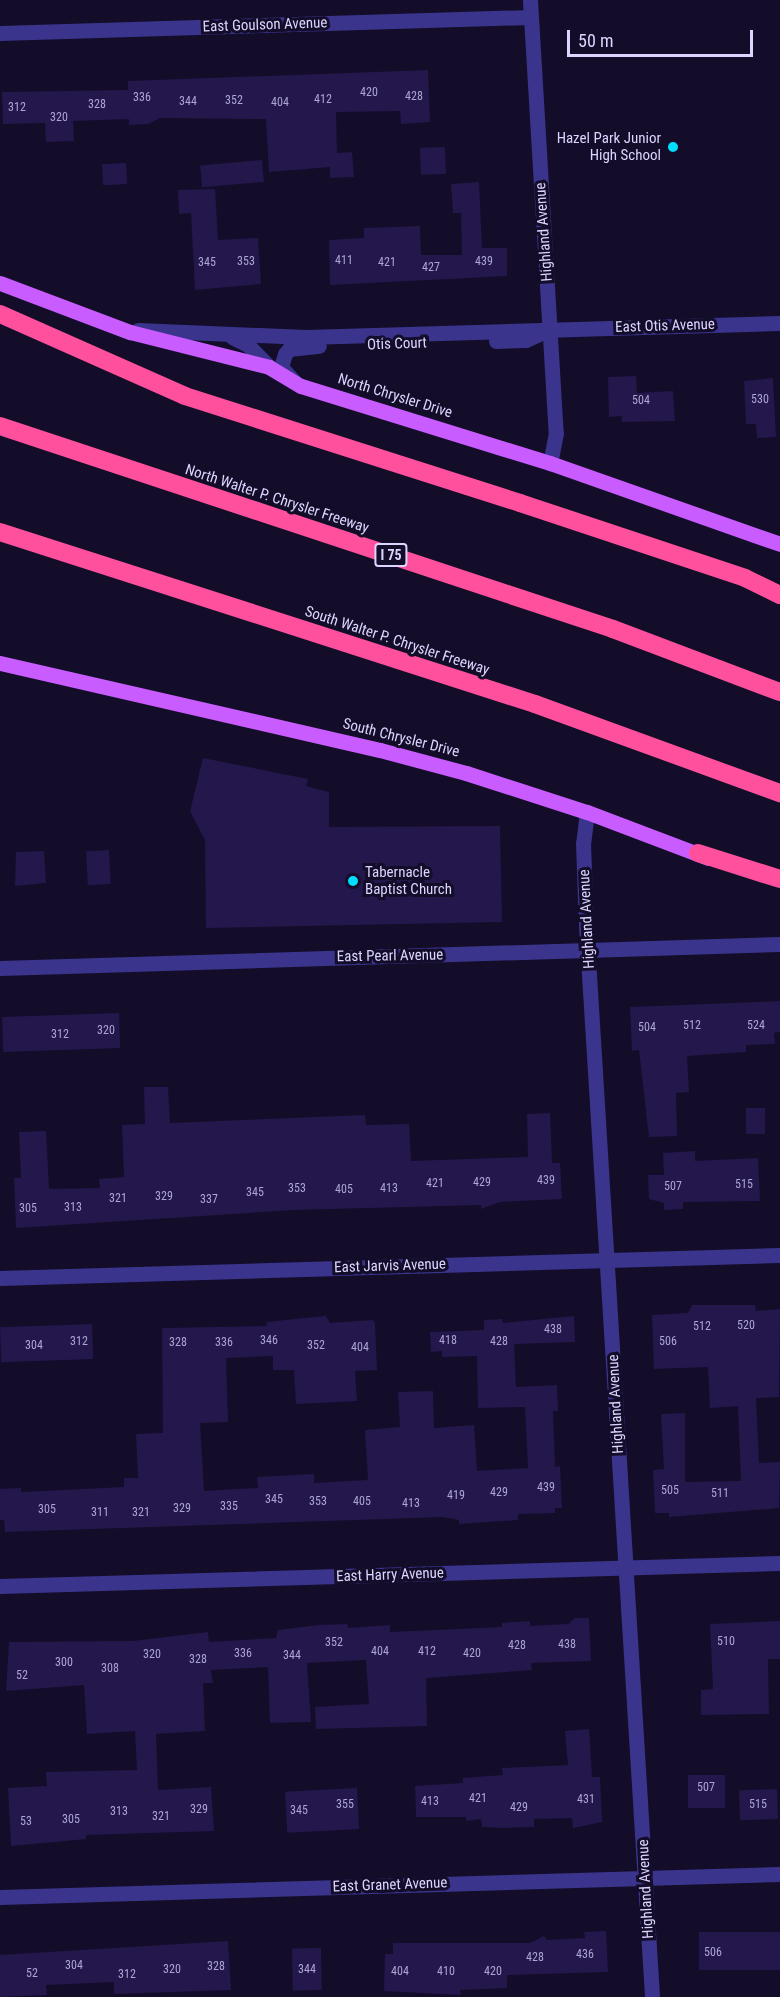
<!DOCTYPE html>
<html>
<head>
<meta charset="utf-8">
<style>
  body { margin:0 }
  #map { position:relative; width:780px; height:1997px; overflow:hidden; background:#130d29; font-family:"Roboto Condensed",sans-serif }
  div>[style] { position:absolute }
  .building>* { inset:0; background:#24174c; transform-origin:0 0 }
  .minor>* { height:15px; margin:-7.5px; padding:0 7.5px; transform-origin:7.5px; border-radius:7.5px; background:#3a348d }
  .major>* { height:15px; margin:-7.5px; padding:0 7.5px; transform-origin:7.5px; border-radius:7.5px; background:#c85cff }
  .highway>* { height:18px; margin:-9px; padding:0 9px; transform-origin:9px; border-radius:9px; background:#ff509e }
  .dots>* { width:16px; height:16px; translate:-50% -50%; box-sizing:border-box; border:3px solid #130d29; border-radius:50% }
  span { translate:-50% -50%; white-space:nowrap; text-align:center; line-height:1.15; -webkit-text-stroke:6px #130d29; paint-order:stroke }
  .number-label { font-size:12px; color:#aea6d2 }
  .number-label span { -webkit-text-stroke-width:0 }
  .shield-label span { padding:2px 4px; background:#130d29; border:2px solid; border-radius:4px; -webkit-text-stroke-width:0 }
  .shield-label { font-size:14px; color:#dcd5ff; font-weight:700 }
  .street-label { font-size:15px; color:#dcd5ff }
  .poi-label { font-size:15px; color:#dcd5ff }
  .right { translate:-100% -50%; text-align:right }
  .left { translate:0 -50%; text-align:left }
  .scale { position:absolute; left:567px; top:30px; width:186px; height:27px; box-sizing:border-box; border:3px solid #dcd5ff; border-top:0; padding-left:8px; font-size:18px; line-height:21px; white-space:nowrap; color:#dcd5ff; -webkit-text-stroke:4px #130d29; paint-order:stroke }
</style>
</head>
<body>
<div id="map">
  <div class="building">
    <i style="clip-path:polygon(428px 70px,430px 122px,401px 124px,400px 111px,336px 112px,337px 153px,352px 152px,354px 177px,330px 178px,330px 167px,269px 172px,266px 119px,160px 118px,148px 124px,129px 125px,129px 119px,73px 121px,74px 141px,46px 142px,45px 123px,3px 124px,2px 92px,128px 90px,128px 81px)"></i>
    <i style="left:445px;top:147px;width:27px;height:25px;rotate:88deg"></i>
    <i style="left:262px;top:160px;width:22px;height:62px;rotate:85deg"></i>
    <i style="left:126px;top:163px;width:21px;height:24px;rotate:87deg"></i>
    <i style="clip-path:polygon(479px 182px,482px 248px,507px 248px,507px 276px,330px 285px,329px 240px,364px 238px,364px 228px,420px 226px,421px 255px,462px 255px,461px 213px,453px 213px,451px 184px)"></i>
    <i style="clip-path:polygon(215px 189px,218px 240px,258px 238px,261px 284px,195px 290px,191px 213px,179px 214px,178px 190px)"></i>
    <i style="clip-path:polygon(636px 376px,637px 393px,673px 391px,675px 421px,622px 422px,622px 416px,609px 417px,608px 377px)"></i>
    <i style="clip-path:polygon(773px 378px,776px 437px,757px 438px,756px 424px,746px 424px,744px 381px)"></i>
    <i style="clip-path:polygon(203px 758px,308px 779px,306px 786px,329px 792px,329px 827px,500px 826px,502px 922px,206px 928px,205px 840px,190px 811px)"></i>
    <i style="left:109px;top:850px;width:34px;height:23px;rotate:87deg"></i>
    <i style="clip-path:polygon(44px 851px,46px 883px,15px 886px,16px 852px)"></i>
    <i style="clip-path:polygon(780px 1001px,780px 1032px,774px 1033px,775px 1044px,746px 1045px,746px 1052px,687px 1056px,689px 1092px,676px 1093px,677px 1136px,649px 1137px,639px 1050px,632px 1051px,630px 1007px)"></i>
    <i style="left:119px;top:1013px;width:35px;height:117px;rotate:88deg"></i>
    <i style="clip-path:polygon(144px 1087px,168px 1087px,170px 1123px,365px 1115px,366px 1125px,409px 1124px,411px 1161px,528px 1157px,527px 1114px,550px 1113px,552px 1163px,560px 1163px,562px 1199px,500px 1202px,481px 1209px,481px 1205px,293px 1210px,16px 1228px,14px 1178px,21px 1178px,19px 1132px,46px 1131px,49px 1189px,100px 1188px,99px 1179px,124px 1177px,122px 1125px,145px 1124px)"></i>
    <i style="left:746px;top:1108px;width:19px;height:26px"></i>
    <i style="clip-path:polygon(695px 1151px,695px 1161px,758px 1158px,760px 1201px,683px 1202px,683px 1209px,664px 1210px,664px 1203px,649px 1199px,648px 1175px,664px 1175px,663px 1153px)"></i>
    <i style="clip-path:polygon(692px 1305px,755px 1305px,756px 1311px,780px 1309px,779px 1397px,756px 1398px,759px 1463px,780px 1462px,779px 1508px,669px 1517px,669px 1513px,655px 1513px,653px 1470px,664px 1469px,661px 1414px,685px 1413px,685px 1482px,741px 1481px,738px 1406px,710px 1408px,708px 1367px,654px 1369px,652px 1315px,688px 1313px)"></i>
    <i style="clip-path:polygon(326px 1316px,330px 1323px,373px 1320px,375px 1324px,377px 1370px,355px 1371px,357px 1401px,296px 1404px,294px 1370px,273px 1370px,273px 1356px,226px 1358px,228px 1422px,200px 1423px,204px 1491px,258px 1488px,257px 1477px,314px 1474px,314px 1483px,368px 1480px,365px 1430px,400px 1427px,398px 1392px,433px 1391px,434px 1428px,474px 1425px,477px 1471px,528px 1468px,525px 1407px,478px 1408px,477px 1356px,442px 1357px,442px 1351px,431px 1352px,430px 1332px,484px 1330px,484px 1320px,502px 1319px,503px 1323px,574px 1316px,575px 1342px,514px 1344px,516px 1387px,557px 1385px,558px 1411px,553px 1411px,555px 1467px,560px 1466px,562px 1508px,555px 1508px,555px 1513px,518px 1514px,518px 1520px,459px 1524px,459px 1520px,443px 1517px,5px 1532px,4px 1520px,0 1520px,0 1489px,21px 1488px,21px 1492px,124px 1487px,124px 1478px,138px 1478px,136px 1434px,163px 1433px,162px 1328px,267px 1326px,266px 1322px)"></i>
    <i style="left:92px;top:1324px;width:35px;height:92px;rotate:88deg"></i>
    <i style="clip-path:polygon(575px 1618px,589px 1618px,591px 1661px,531px 1663px,532px 1670px,426px 1678px,427px 1726px,316px 1729px,315px 1707px,369px 1704px,366px 1660px,307px 1663px,311px 1722px,270px 1723px,268px 1667px,211px 1670px,213px 1683px,203px 1683px,205px 1731px,156px 1734px,158px 1790px,211px 1787px,214px 1831px,86px 1835px,86px 1839px,11px 1846px,8px 1788px,47px 1786px,46px 1772px,137px 1770px,135px 1731px,87px 1734px,84px 1685px,6px 1691px,9px 1642px,133px 1641px,208px 1632px,209px 1642px,276px 1638px,278px 1630px,319px 1625px,347px 1624px,348px 1628px,390px 1625px,390px 1632px,502px 1627px,502px 1623px,530px 1621px,530px 1626px,568px 1624px)"></i>
    <i style="clip-path:polygon(780px 1621px,780px 1659px,768px 1659px,769px 1714px,701px 1715px,701px 1690px,713px 1689px,710px 1624px)"></i>
    <i style="clip-path:polygon(589px 1729px,592px 1777px,600px 1777px,602px 1822px,573px 1828px,572px 1818px,534px 1819px,534px 1827px,504px 1828px,482px 1827px,481px 1819px,466px 1821px,466px 1817px,416px 1817px,415px 1786px,463px 1783px,463px 1778px,503px 1775px,502px 1768px,568px 1765px,565px 1731px)"></i>
    <i style="left:725px;top:1775px;width:33px;height:37px;rotate:90deg"></i>
    <i style="left:357px;top:1788px;width:41px;height:72px;rotate:87deg"></i>
    <i style="left:777px;top:1789px;width:30px;height:38px;rotate:88deg"></i>
    <i style="clip-path:polygon(606px 1931px,608px 1972px,507px 1975px,507px 1988px,460px 1990px,461px 1995px,384px 1991px,385px 1954px,393px 1954px,393px 1943px,530px 1943px,544px 1936px,547px 1940px,585px 1938px,584px 1932px)"></i>
    <i style="left:780px;top:1932px;width:38px;height:81px;rotate:90deg"></i>
    <i style="clip-path:polygon(228px 1941px,231px 1990px,114px 1994px,114px 1982px,46px 1985px,47px 1995px,0 1997px,0 1955px)"></i>
    <i style="left:321px;top:1948px;width:42px;height:29px;rotate:89deg"></i>
  </div>
  <div class="minor">
    <i style="left:530px;top:0;width:434px;rotate:86.6deg"></i>
    <i style="left:556px;top:433px;width:31px;rotate:101deg"></i>
    <i style="left:0;top:33px;width:531px;rotate:-1.73deg"></i>
    <i style="left:138px;top:330px;width:168px;rotate:2.4deg"></i>
    <i style="left:306px;top:337px;width:474px;rotate:-1.7deg"></i>
    <i style="left:232px;top:337px;width:18px;rotate:27deg"></i>
    <i style="left:248px;top:345px;width:30px;rotate:46deg"></i>
    <i style="left:496px;top:341px;width:30px;rotate:-2deg"></i>
    <i style="left:526px;top:340px;width:21px;rotate:-25deg"></i>
    <i style="left:294px;top:381px;width:19px;rotate:-133deg"></i>
    <i style="left:281px;top:367px;width:14px;rotate:-73deg"></i>
    <i style="left:285px;top:354px;width:6px;rotate:-51deg"></i>
    <i style="left:289px;top:349px;width:30px;rotate:-6deg"></i>
    <i style="left:587px;top:812px;width:31px;rotate:97deg"></i>
    <i style="left:583px;top:843px;width:83px;rotate:87.9deg"></i>
    <i style="left:586px;top:926px;width:1073px;rotate:86.47deg"></i>
    <i style="left:0;top:968px;width:780px;rotate:-1.76deg"></i>
    <i style="left:0;top:1278px;width:780px;rotate:-1.69deg"></i>
    <i style="left:0;top:1586px;width:780px;rotate:-1.69deg"></i>
    <i style="left:0;top:1897px;width:780px;rotate:-1.69deg"></i>
  </div>
  <div class="major">
    <i style="left:0;top:283px;width:139px;rotate:20.7deg"></i>
    <i style="left:130px;top:332px;width:143px;rotate:14.1deg"></i>
    <i style="left:269px;top:367px;width:37px;rotate:31deg"></i>
    <i style="left:301px;top:386px;width:261px;rotate:17.2deg"></i>
    <i style="left:550px;top:463px;width:244px;rotate:19.4deg"></i>
    <i style="left:0;top:663px;width:390px;rotate:12.9deg"></i>
    <i style="left:380px;top:750px;width:89px;rotate:15deg"></i>
    <i style="left:466px;top:773px;width:127px;rotate:17.9deg"></i>
    <i style="left:587px;top:812px;width:129px;rotate:20.8deg"></i>
  </div>
  <div class="highway">
    <i style="left:0;top:314px;width:202px;rotate:23.9deg"></i>
    <i style="left:185px;top:396px;width:352px;rotate:17.7deg"></i>
    <i style="left:520px;top:503px;width:237px;rotate:18.4deg"></i>
    <i style="left:745px;top:578px;width:39px;rotate:26deg"></i>
    <i style="left:0;top:426px;width:646px;rotate:18.32deg"></i>
    <i style="left:613px;top:629px;width:178px;rotate:20.7deg"></i>
    <i style="left:0;top:532px;width:562px;rotate:17.82deg"></i>
    <i style="left:535px;top:704px;width:261px;rotate:20deg"></i>
    <i style="left:698px;top:853px;width:86px;rotate:17.6deg"></i>
  </div>
  <div class="dots">
    <i style="left:673px;top:147px;background:#01ddff"></i>
    <i style="left:353px;top:881px;background:#01ddff"></i>
  </div>
  <div class="number-label">
    <span style="left:369px;top:93px">420</span>
    <span style="left:414px;top:97px">428</span>
    <span style="left:142px;top:98px">336</span>
    <span style="left:323px;top:100px">412</span>
    <span style="left:234px;top:101px">352</span>
    <span style="left:188px;top:102px">344</span>
    <span style="left:280px;top:103px">404</span>
    <span style="left:97px;top:105px">328</span>
    <span style="left:17px;top:108px">312</span>
    <span style="left:59px;top:118px">320</span>
    <span style="left:344px;top:261px">411</span>
    <span style="left:246px;top:262px">353</span>
    <span style="left:484px;top:262px">439</span>
    <span style="left:207px;top:263px">345</span>
    <span style="left:387px;top:263px">421</span>
    <span style="left:431px;top:268px">427</span>
    <span style="left:760px;top:400px">530</span>
    <span style="left:641px;top:401px">504</span>
    <span style="left:692px;top:1026px">512</span>
    <span style="left:756px;top:1026px">524</span>
    <span style="left:647px;top:1028px">504</span>
    <span style="left:106px;top:1031px">320</span>
    <span style="left:60px;top:1035px">312</span>
    <span style="left:546px;top:1181px">439</span>
    <span style="left:482px;top:1183px">429</span>
    <span style="left:435px;top:1184px">421</span>
    <span style="left:744px;top:1185px">515</span>
    <span style="left:673px;top:1187px">507</span>
    <span style="left:297px;top:1189px">353</span>
    <span style="left:389px;top:1189px">413</span>
    <span style="left:344px;top:1190px">405</span>
    <span style="left:255px;top:1193px">345</span>
    <span style="left:164px;top:1197px">329</span>
    <span style="left:118px;top:1199px">321</span>
    <span style="left:209px;top:1200px">337</span>
    <span style="left:73px;top:1208px">313</span>
    <span style="left:28px;top:1209px">305</span>
    <span style="left:746px;top:1326px">520</span>
    <span style="left:702px;top:1327px">512</span>
    <span style="left:553px;top:1330px">438</span>
    <span style="left:269px;top:1341px">346</span>
    <span style="left:448px;top:1341px">418</span>
    <span style="left:79px;top:1342px">312</span>
    <span style="left:499px;top:1342px">428</span>
    <span style="left:668px;top:1342px">506</span>
    <span style="left:178px;top:1343px">328</span>
    <span style="left:224px;top:1343px">336</span>
    <span style="left:34px;top:1346px">304</span>
    <span style="left:316px;top:1346px">352</span>
    <span style="left:360px;top:1348px">404</span>
    <span style="left:546px;top:1488px">439</span>
    <span style="left:670px;top:1491px">505</span>
    <span style="left:499px;top:1493px">429</span>
    <span style="left:720px;top:1494px">511</span>
    <span style="left:456px;top:1496px">419</span>
    <span style="left:274px;top:1500px">345</span>
    <span style="left:318px;top:1502px">353</span>
    <span style="left:362px;top:1502px">405</span>
    <span style="left:411px;top:1504px">413</span>
    <span style="left:229px;top:1507px">335</span>
    <span style="left:182px;top:1509px">329</span>
    <span style="left:47px;top:1510px">305</span>
    <span style="left:100px;top:1513px">311</span>
    <span style="left:141px;top:1513px">321</span>
    <span style="left:726px;top:1642px">510</span>
    <span style="left:334px;top:1643px">352</span>
    <span style="left:567px;top:1645px">438</span>
    <span style="left:517px;top:1646px">428</span>
    <span style="left:380px;top:1652px">404</span>
    <span style="left:427px;top:1652px">412</span>
    <span style="left:243px;top:1654px">336</span>
    <span style="left:472px;top:1654px">420</span>
    <span style="left:152px;top:1655px">320</span>
    <span style="left:292px;top:1656px">344</span>
    <span style="left:198px;top:1660px">328</span>
    <span style="left:64px;top:1663px">300</span>
    <span style="left:110px;top:1669px">308</span>
    <span style="left:22px;top:1676px">52</span>
    <span style="left:706px;top:1788px">507</span>
    <span style="left:478px;top:1799px">421</span>
    <span style="left:586px;top:1800px">431</span>
    <span style="left:430px;top:1802px">413</span>
    <span style="left:345px;top:1805px">355</span>
    <span style="left:758px;top:1805px">515</span>
    <span style="left:519px;top:1808px">429</span>
    <span style="left:199px;top:1810px">329</span>
    <span style="left:299px;top:1811px">345</span>
    <span style="left:119px;top:1812px">313</span>
    <span style="left:161px;top:1817px">321</span>
    <span style="left:71px;top:1820px">305</span>
    <span style="left:26px;top:1822px">53</span>
    <span style="left:713px;top:1953px">506</span>
    <span style="left:585px;top:1955px">436</span>
    <span style="left:535px;top:1958px">428</span>
    <span style="left:74px;top:1966px">304</span>
    <span style="left:216px;top:1967px">328</span>
    <span style="left:172px;top:1970px">320</span>
    <span style="left:307px;top:1970px">344</span>
    <span style="left:400px;top:1972px">404</span>
    <span style="left:446px;top:1972px">410</span>
    <span style="left:493px;top:1972px">420</span>
    <span style="left:32px;top:1974px">52</span>
    <span style="left:127px;top:1975px">312</span>
  </div>
  <div class="shield-label">
    <span style="left:391px;top:555px">I 75</span>
  </div>
  <div class="street-label">
    <span style="left:265px;top:25px;rotate:-2deg">East Goulson Avenue</span>
    <span style="left:544px;top:232px;rotate:-94deg">Highland Avenue</span>
    <span style="left:665px;top:326px;rotate:-2deg">East Otis Avenue</span>
    <span style="left:397px;top:344px;rotate:-2deg">Otis Court</span>
    <span style="left:395px;top:396px;rotate:17deg">North Chrysler Drive</span>
    <span style="left:277px;top:499px;rotate:18deg">North Walter P. Chrysler Freeway</span>
    <span style="left:397px;top:641px;rotate:18deg">South Walter P. Chrysler Freeway</span>
    <span style="left:401px;top:738px;rotate:14deg">South Chrysler Drive</span>
    <span style="left:587px;top:919px;rotate:-93deg">Highland Avenue</span>
    <span style="left:390px;top:956px;rotate:-1deg">East Pearl Avenue</span>
    <span style="left:390px;top:1266px;rotate:-2deg">East Jarvis Avenue</span>
    <span style="left:616px;top:1404px;rotate:-93deg">Highland Avenue</span>
    <span style="left:390px;top:1575px;rotate:-2deg">East Harry Avenue</span>
    <span style="left:390px;top:1885px;rotate:-2deg">East Granet Avenue</span>
    <span style="left:646px;top:1889px;rotate:-93deg">Highland Avenue</span>
  </div>
  <div class="poi-label">
    <span class="right" style="left:661px;top:147px">Hazel Park Junior<br>High School</span>
    <span class="left" style="left:365px;top:881px">Tabernacle<br>Baptist Church</span>
  </div>
  <div class="scale">50 m</div>
</div>
</body>
</html>
